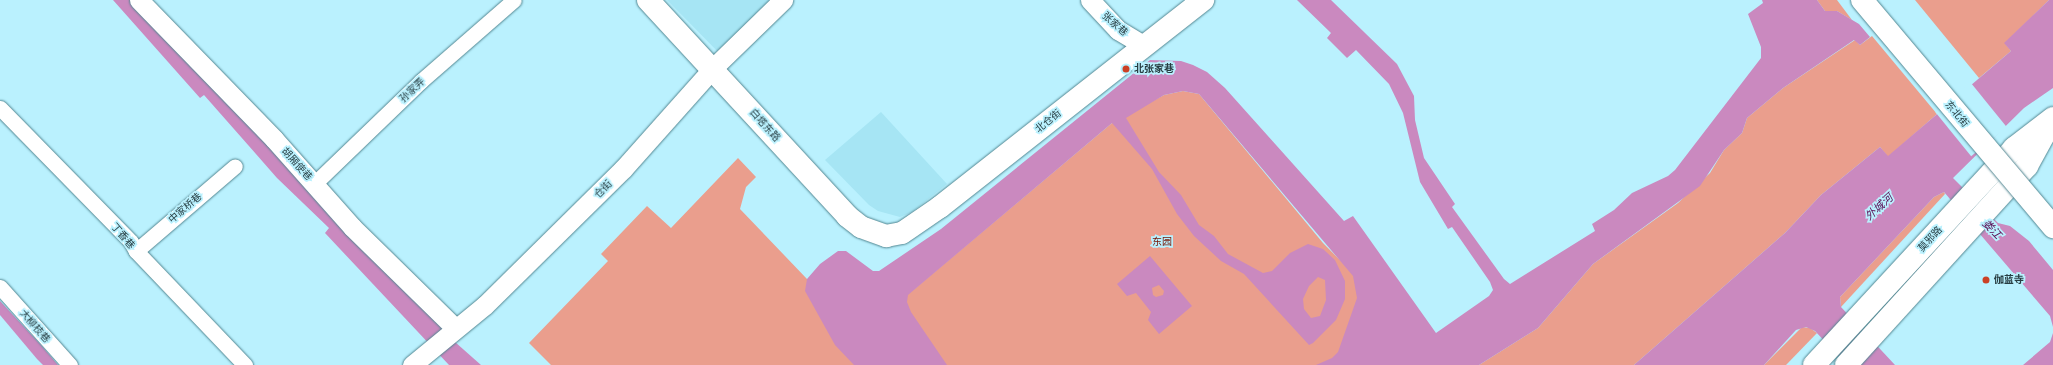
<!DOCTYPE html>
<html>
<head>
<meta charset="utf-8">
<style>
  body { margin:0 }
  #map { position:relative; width:2053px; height:365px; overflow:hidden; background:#baf1fe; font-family:Mulish,"Noto Sans SC",sans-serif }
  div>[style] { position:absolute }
  .built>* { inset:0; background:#a6e5f4 }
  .green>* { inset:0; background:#ea9e8d }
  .water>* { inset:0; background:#ca89bf }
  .pier>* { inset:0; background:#baf1fe; transform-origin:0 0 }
  .roads { filter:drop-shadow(0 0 1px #528691) drop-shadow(0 0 1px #528691) }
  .minor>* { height:15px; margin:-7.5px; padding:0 7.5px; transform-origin:7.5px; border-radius:7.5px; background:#fff }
  .tertiary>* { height:19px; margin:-9.5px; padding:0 9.5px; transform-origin:9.5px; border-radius:9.5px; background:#fff }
  .secondary>* { height:22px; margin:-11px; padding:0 11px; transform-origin:11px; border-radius:11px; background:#fff }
  .bridges { filter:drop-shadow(0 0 1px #528691) drop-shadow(0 0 1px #528691) }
  .secondary-bridge>* { height:22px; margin:-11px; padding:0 11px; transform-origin:11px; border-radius:11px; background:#fff }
  .dots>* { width:11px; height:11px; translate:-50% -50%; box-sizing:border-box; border:2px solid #baf1fe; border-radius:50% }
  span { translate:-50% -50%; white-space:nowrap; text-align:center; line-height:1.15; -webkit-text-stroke:3.5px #baf1fe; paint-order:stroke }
  .street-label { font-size:10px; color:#273d42 }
  .poi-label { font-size:10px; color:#273d42; font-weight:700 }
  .left { translate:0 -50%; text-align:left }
  .park-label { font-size:10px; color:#751200 }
  .water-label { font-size:11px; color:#590951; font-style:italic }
</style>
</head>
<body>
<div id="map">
  <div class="built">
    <i style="clip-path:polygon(667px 0,779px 0,723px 57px)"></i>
    <i style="clip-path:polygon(881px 112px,947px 184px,912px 212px,900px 217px,878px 211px,869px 205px,825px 160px)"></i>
  </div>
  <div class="green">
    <i style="clip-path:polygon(1817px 0,1837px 0,1852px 20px,1837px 11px,1825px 11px)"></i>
    <i style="clip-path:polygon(1915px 0,2049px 0,2005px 43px,2011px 51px,1979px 78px)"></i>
    <i style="clip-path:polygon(1872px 36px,1937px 114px,1888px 157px,1880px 147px,1821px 195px,1785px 233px,1634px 365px,1479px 365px,1538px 328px,1593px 264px,1678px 203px,1710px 173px,1724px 150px,1742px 133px,1747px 118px,1783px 88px,1855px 40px,1860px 45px)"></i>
    <i style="clip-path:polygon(1183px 91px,1199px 94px,1323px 243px,1444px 365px,551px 365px,529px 343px,608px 261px,601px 254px,647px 206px,671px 228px,738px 158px,756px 177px,746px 187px,740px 209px,807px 279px,912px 291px,1112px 123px,1164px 95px)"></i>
    <i style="clip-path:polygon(1944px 192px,1945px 194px,1841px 307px,1840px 297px,1934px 197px)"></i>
    <i style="clip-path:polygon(1802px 327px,1810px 328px,1817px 333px,1786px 365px,1764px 365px)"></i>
  </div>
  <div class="water">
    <i style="clip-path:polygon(113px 0,135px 0,455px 342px,481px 365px,449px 365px,325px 233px,329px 228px,277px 178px,204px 95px,200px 98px)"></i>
    <i style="clip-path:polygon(evenodd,1297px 0,1331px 0,1397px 64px,1414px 96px,1415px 120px,1424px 158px,1455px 204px,1452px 207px,1504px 279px,1510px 284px,1595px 231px,1592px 224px,1614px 210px,1632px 193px,1668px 176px,1675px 170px,1761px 58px,1761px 47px,1748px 14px,1763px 3px,1762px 0,1817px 0,1825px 11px,1837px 11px,1859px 24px,1870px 37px,1860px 45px,1854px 40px,1783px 88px,1747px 118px,1742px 133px,1724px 150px,1700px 186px,1593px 264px,1538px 328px,1479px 365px,1316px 365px,1332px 358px,1338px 352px,1357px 298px,1353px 276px,1199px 94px,1183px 91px,1164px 95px,1126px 118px,1159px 172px,1181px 195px,1199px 225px,1214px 236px,1228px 254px,1263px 273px,1272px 271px,1290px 253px,1308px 244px,1323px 249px,1335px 260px,1345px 281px,1345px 299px,1336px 320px,1313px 343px,1309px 345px,1244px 274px,1221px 261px,1194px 236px,1177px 214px,1152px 169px,1112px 123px,908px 295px,907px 302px,911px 312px,947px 365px,854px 365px,835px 345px,805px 291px,807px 279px,820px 264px,838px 251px,846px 251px,873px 271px,879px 271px,941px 229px,1150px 60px,1181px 61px,1193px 65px,1207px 72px,1225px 88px,1344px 221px,1353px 216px,1436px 333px,1489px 296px,1493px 290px,1490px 282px,1452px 227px,1448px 229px,1420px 182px,1403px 113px,1389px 84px,1356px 50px,1347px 58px,1327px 38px,1331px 33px,1297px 0,1318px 277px,1325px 280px,1326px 300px,1320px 316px,1311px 318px,1304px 309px,1303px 299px,1309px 286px,1318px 277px)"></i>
    <i style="clip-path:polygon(2049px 0,2053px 0,2053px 88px,2024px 108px,1953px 178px,1998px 223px,2010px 226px,2029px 241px,2053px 270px,2053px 327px,2050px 316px,1944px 192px,1934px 197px,1840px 297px,1841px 307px,1895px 365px,1847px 365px,1815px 331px,1806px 327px,1796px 330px,1764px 365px,1634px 365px,1785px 233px,1821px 195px,1880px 147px,1888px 156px,2011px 51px,2004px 43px)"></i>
    <i style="clip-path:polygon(evenodd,1150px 256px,1192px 306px,1159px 334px,1148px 320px,1151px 312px,1136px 293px,1127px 296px,1117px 284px,1150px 256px,1159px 285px,1164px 291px,1163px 295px,1156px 297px,1153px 295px,1152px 288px,1159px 285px)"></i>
    <i style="clip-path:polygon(0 301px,41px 345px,58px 365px,43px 365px,37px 359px,0 315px)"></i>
    <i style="clip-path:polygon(2053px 333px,2053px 365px,2023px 365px,2050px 342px)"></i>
  </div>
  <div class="pier">
    <i style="left:1971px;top:83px;width:57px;height:46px;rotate:51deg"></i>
  </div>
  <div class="roads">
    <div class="minor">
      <i style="left:0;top:108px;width:187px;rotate:45.6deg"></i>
      <i style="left:131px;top:242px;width:10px;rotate:61deg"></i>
      <i style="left:136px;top:251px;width:158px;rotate:46.3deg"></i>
      <i style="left:314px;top:184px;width:149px;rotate:-43.9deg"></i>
      <i style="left:421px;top:81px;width:123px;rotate:-41.1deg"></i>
      <i style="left:136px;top:251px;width:130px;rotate:-40.6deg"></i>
      <i style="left:0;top:287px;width:105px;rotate:48.1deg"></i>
    </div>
    <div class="tertiary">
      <i style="left:139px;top:0;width:194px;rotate:45.8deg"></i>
      <i style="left:274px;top:139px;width:118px;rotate:48.4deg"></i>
      <i style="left:352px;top:227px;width:144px;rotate:44.4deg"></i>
      <i style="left:1090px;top:0;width:41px;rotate:47deg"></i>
      <i style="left:1118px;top:30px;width:29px;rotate:31deg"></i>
      <i style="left:412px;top:365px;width:94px;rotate:-39.4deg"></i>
      <i style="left:485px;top:305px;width:194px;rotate:-44.6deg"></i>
      <i style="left:623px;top:169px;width:135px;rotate:-48.3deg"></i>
      <i style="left:713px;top:68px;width:98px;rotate:-44.2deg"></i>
    </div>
    <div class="secondary">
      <i style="left:648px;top:0;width:294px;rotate:47.3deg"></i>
      <i style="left:847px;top:216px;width:18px;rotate:38deg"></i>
      <i style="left:861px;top:227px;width:27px;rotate:20deg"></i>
      <i style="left:886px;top:236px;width:16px;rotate:-11deg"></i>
      <i style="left:902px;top:233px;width:46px;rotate:-34.4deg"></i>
      <i style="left:940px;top:207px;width:335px;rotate:-38.2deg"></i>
      <i style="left:1814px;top:365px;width:295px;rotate:-47.3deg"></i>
      <i style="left:2014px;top:148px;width:49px;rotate:-37.6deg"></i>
      <i style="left:1846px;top:365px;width:269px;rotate:-47.7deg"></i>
      <i style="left:2027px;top:166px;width:46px;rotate:-61.2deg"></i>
    </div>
  </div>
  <div class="bridges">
    <div class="secondary-bridge">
      <i style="left:1862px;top:0;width:297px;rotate:49.9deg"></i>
    </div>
  </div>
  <div class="dots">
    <i style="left:1126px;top:69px;background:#cb4025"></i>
    <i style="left:1986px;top:280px;background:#cb4025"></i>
  </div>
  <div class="street-label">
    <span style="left:1115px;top:24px;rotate:41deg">张家巷</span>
    <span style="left:412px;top:90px;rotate:-43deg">孙家弄</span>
    <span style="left:1957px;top:114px;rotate:50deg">东北街</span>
    <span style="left:1048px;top:121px;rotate:-39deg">北仓街</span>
    <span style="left:765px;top:125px;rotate:48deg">白塔东路</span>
    <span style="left:297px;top:164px;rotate:48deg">胡厢使巷</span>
    <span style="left:603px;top:189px;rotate:-45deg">仓街</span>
    <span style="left:185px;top:208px;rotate:-41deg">中家桥巷</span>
    <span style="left:123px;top:236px;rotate:49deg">丁香巷</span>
    <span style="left:1930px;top:239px;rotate:-47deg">莫邪路</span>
    <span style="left:35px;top:326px;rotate:48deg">大柳枝巷</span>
  </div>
  <div class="poi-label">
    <span class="left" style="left:1134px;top:69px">北张家巷</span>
    <span class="left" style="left:1994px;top:280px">伽蓝寺</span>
  </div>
  <div class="park-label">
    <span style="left:1162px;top:242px">东园</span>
  </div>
  <div class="water-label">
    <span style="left:1879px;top:207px;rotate:-42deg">外城河</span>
    <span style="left:1992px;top:229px;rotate:46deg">娄江</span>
  </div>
</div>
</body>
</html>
